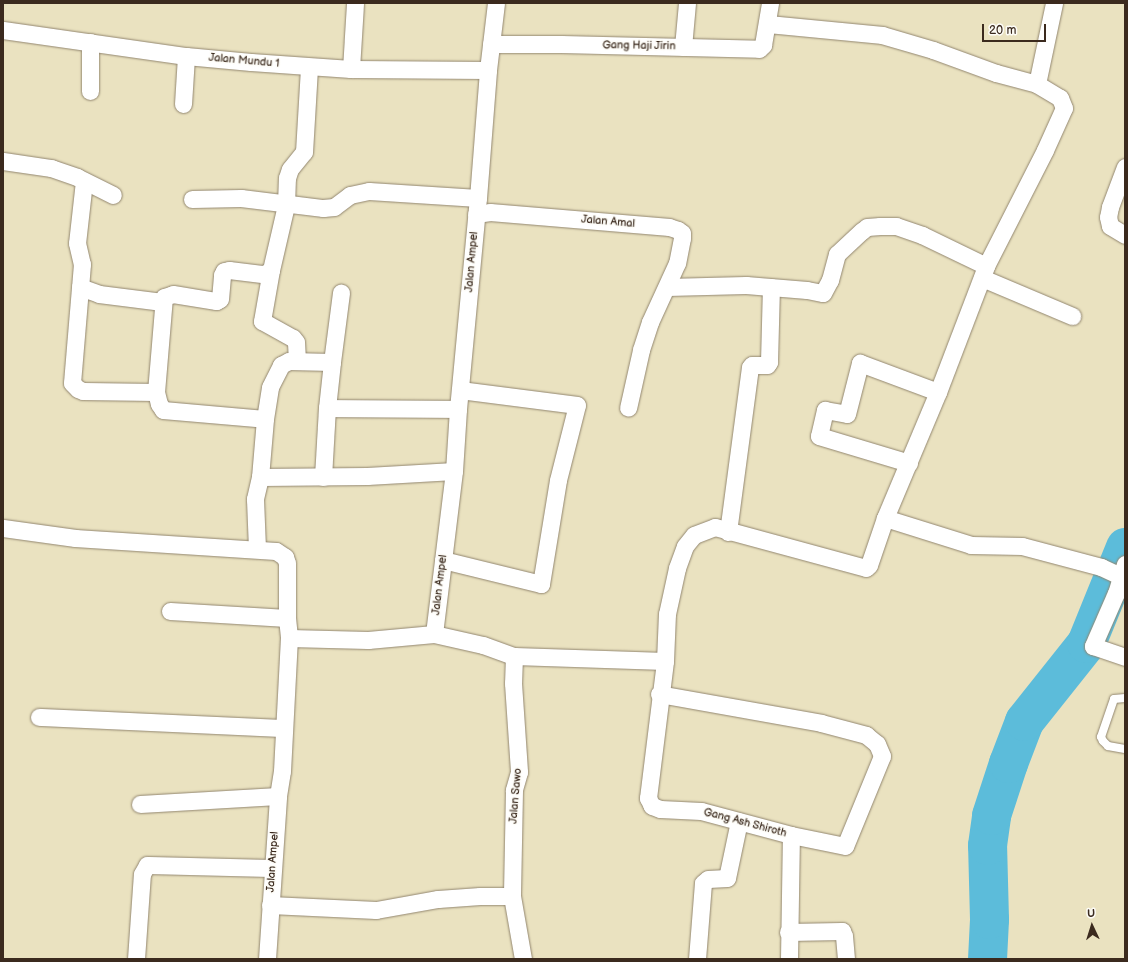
<!DOCTYPE html>
<html>
<head>
<meta charset="utf-8">
<style>
  body { margin:0 }
  #map { position:relative; width:1128px; height:962px; overflow:hidden; background:#eae2c0; font-family:"Balsamiq Sans",sans-serif }
  div>[style] { position:absolute }
  .river>* { height:39px; margin:-19.5px; padding:0 19.5px; transform-origin:19.5px; border-radius:19.5px; background:#5cbcda }
  .roads { filter:drop-shadow(0 0 1px #92866f) drop-shadow(0 0 1px #92866f) }
  .lane>* { height:8px; margin:-4px; padding:0 4px; transform-origin:4px; border-radius:4px; background:#fff }
  .street>* { height:17px; margin:-8.5px; padding:0 8.5px; transform-origin:8.5px; border-radius:8.5px; background:#fff }
  span { translate:-50% -50%; white-space:nowrap; text-align:center; line-height:1.15; -webkit-text-stroke:3px #fdfcf7; paint-order:stroke }
  .street-label { font-size:11px; color:#3b2a1e }
  .frame { position:absolute; inset:0; border:4px solid #3b2a1e; pointer-events:none }
  .north { position:absolute; left:1072px; top:906px; width:40px; height:40px; -webkit-text-stroke:3px #fdfcf7; paint-order:stroke; rotate:356deg; font-size:11px; font-weight:700; line-height:16px; text-align:center; color:#3b2a1e }
  .north::after { content:''; display:block; margin:auto; width:14px; height:18px; background:#3b2a1e; clip-path:polygon(50% 0,100% 100%,50% 72%,0 100%) }
  .scale { position:absolute; left:982px; top:24px; width:64px; height:18px; box-sizing:border-box; border:2px solid #3b2a1e; border-top:0; padding-left:5px; font-size:12px; line-height:14px; white-space:nowrap; color:#3b2a1e; -webkit-text-stroke:3px #fdfcf7; paint-order:stroke }
</style>
</head>
<body>
<div id="map">
  <div class="river">
    <i style="left:987px;top:959px;width:40px;rotate:-87.1deg"></i>
    <i style="left:989px;top:919px;width:74px;rotate:-91.5deg"></i>
    <i style="left:987px;top:845px;width:30px;rotate:-82deg"></i>
    <i style="left:991px;top:815px;width:55px;rotate:-71.9deg"></i>
    <i style="left:1008px;top:763px;width:45px;rotate:-69.1deg"></i>
    <i style="left:1024px;top:721px;width:100px;rotate:-51.5deg"></i>
    <i style="left:1086px;top:643px;width:104px;rotate:-67.9deg"></i>
  </div>
  <div class="roads">
    <div class="lane">
      <i style="left:1125px;top:698px;width:11px;rotate:175deg"></i>
      <i style="left:1114px;top:699px;width:40px;rotate:108.9deg"></i>
      <i style="left:1101px;top:737px;width:4px;rotate:63deg"></i>
      <i style="left:1103px;top:741px;width:7px;rotate:45deg"></i>
      <i style="left:1108px;top:746px;width:17px;rotate:10deg"></i>
    </div>
    <div class="street">
      <i style="left:768px;top:24px;width:115px;rotate:5.5deg"></i>
      <i style="left:882px;top:35px;width:53px;rotate:16.4deg"></i>
      <i style="left:933px;top:50px;width:67px;rotate:20.1deg"></i>
      <i style="left:996px;top:73px;width:42px;rotate:15deg"></i>
      <i style="left:3px;top:30px;width:185px;rotate:8.1deg"></i>
      <i style="left:186px;top:56px;width:65px;rotate:5.3deg"></i>
      <i style="left:251px;top:62px;width:100px;rotate:4deg"></i>
      <i style="left:351px;top:69px;width:137px;rotate:0.4deg"></i>
      <i style="left:491px;top:44px;width:70px"></i>
      <i style="left:561px;top:44px;width:198px;rotate:1.4deg"></i>
      <i style="left:759px;top:49px;width:6px;rotate:-45deg"></i>
      <i style="left:763px;top:45px;width:43px;rotate:-80.5deg"></i>
      <i style="left:683px;top:47px;width:44px;rotate:-84.8deg"></i>
      <i style="left:351px;top:69px;width:66px;rotate:-86.5deg"></i>
      <i style="left:90px;top:91px;width:49px;rotate:-90deg"></i>
      <i style="left:183px;top:104px;width:48px;rotate:-86.4deg"></i>
      <i style="left:3px;top:161px;width:49px;rotate:8.3deg"></i>
      <i style="left:51px;top:168px;width:28px;rotate:19deg"></i>
      <i style="left:77px;top:177px;width:40px;rotate:26.6deg"></i>
      <i style="left:1125px;top:167px;width:43px;rotate:110.6deg"></i>
      <i style="left:1110px;top:207px;width:10px;rotate:101deg"></i>
      <i style="left:1108px;top:217px;width:9px;rotate:77deg"></i>
      <i style="left:1110px;top:226px;width:17px;rotate:31deg"></i>
      <i style="left:84px;top:181px;width:62px;rotate:96.4deg"></i>
      <i style="left:77px;top:243px;width:22px;rotate:77deg"></i>
      <i style="left:82px;top:264px;width:119px;rotate:94.8deg"></i>
      <i style="left:72px;top:383px;width:8px;rotate:45deg"></i>
      <i style="left:78px;top:389px;width:5px;rotate:22deg"></i>
      <i style="left:83px;top:391px;width:73px;rotate:0.8deg"></i>
      <i style="left:156px;top:392px;width:95px;rotate:-85.2deg"></i>
      <i style="left:164px;top:297px;width:9px;rotate:-18deg"></i>
      <i style="left:173px;top:294px;width:44px;rotate:9.2deg"></i>
      <i style="left:216px;top:301px;width:4px;rotate:-27deg"></i>
      <i style="left:220px;top:299px;width:24px;rotate:-85deg"></i>
      <i style="left:222px;top:275px;width:4px;rotate:-63deg"></i>
      <i style="left:224px;top:271px;width:5px;rotate:-11deg"></i>
      <i style="left:229px;top:270px;width:35px;rotate:7deg"></i>
      <i style="left:264px;top:274px;width:8px;rotate:-30deg"></i>
      <i style="left:271px;top:270px;width:67px;rotate:-77deg"></i>
      <i style="left:286px;top:205px;width:27px;rotate:-88deg"></i>
      <i style="left:287px;top:178px;width:9px;rotate:-72deg"></i>
      <i style="left:290px;top:169px;width:22px;rotate:-51deg"></i>
      <i style="left:304px;top:152px;width:85px;rotate:-86.6deg"></i>
      <i style="left:192px;top:199px;width:49px;rotate:-1.2deg"></i>
      <i style="left:241px;top:198px;width:83px;rotate:7deg"></i>
      <i style="left:323px;top:208px;width:11px;rotate:-5deg"></i>
      <i style="left:334px;top:207px;width:20px;rotate:-37deg"></i>
      <i style="left:350px;top:195px;width:19px;rotate:-12deg"></i>
      <i style="left:369px;top:191px;width:109px;rotate:3.7deg"></i>
      <i style="left:476px;top:214px;width:14px;rotate:-8deg"></i>
      <i style="left:490px;top:212px;width:180px;rotate:4.8deg"></i>
      <i style="left:669px;top:227px;width:9px;rotate:18deg"></i>
      <i style="left:678px;top:230px;width:5px;rotate:37deg"></i>
      <i style="left:682px;top:233px;width:5px;rotate:90deg"></i>
      <i style="left:682px;top:238px;width:25px;rotate:101deg"></i>
      <i style="left:677px;top:263px;width:65px;rotate:114.6deg"></i>
      <i style="left:650px;top:322px;width:29px;rotate:108deg"></i>
      <i style="left:641px;top:350px;width:59px;rotate:102.6deg"></i>
      <i style="left:271px;top:270px;width:52px;rotate:100deg"></i>
      <i style="left:262px;top:321px;width:35px;rotate:29deg"></i>
      <i style="left:293px;top:338px;width:5px;rotate:53deg"></i>
      <i style="left:296px;top:342px;width:19px;rotate:87deg"></i>
      <i style="left:982px;top:278px;width:98px;rotate:22.9deg"></i>
      <i style="left:80px;top:287px;width:20px;rotate:20deg"></i>
      <i style="left:99px;top:294px;width:64px;rotate:7.2deg"></i>
      <i style="left:667px;top:287px;width:79px;rotate:-1.5deg"></i>
      <i style="left:746px;top:285px;width:61px;rotate:4.7deg"></i>
      <i style="left:807px;top:290px;width:16px;rotate:11deg"></i>
      <i style="left:823px;top:293px;width:15px;rotate:-62deg"></i>
      <i style="left:830px;top:280px;width:27px;rotate:-75deg"></i>
      <i style="left:837px;top:254px;width:34px;rotate:-43deg"></i>
      <i style="left:862px;top:231px;width:6px;rotate:-39deg"></i>
      <i style="left:867px;top:227px;width:13px;rotate:-4deg"></i>
      <i style="left:880px;top:226px;width:16px"></i>
      <i style="left:896px;top:226px;width:28px;rotate:19deg"></i>
      <i style="left:922px;top:235px;width:71px;rotate:25.8deg"></i>
      <i style="left:332px;top:362px;width:70px;rotate:-82.6deg"></i>
      <i style="left:156px;top:392px;width:12px;rotate:76deg"></i>
      <i style="left:159px;top:404px;width:7px;rotate:56deg"></i>
      <i style="left:163px;top:410px;width:102px;rotate:5deg"></i>
      <i style="left:265px;top:419px;width:58px;rotate:94.9deg"></i>
      <i style="left:260px;top:477px;width:23px;rotate:103deg"></i>
      <i style="left:255px;top:499px;width:50px;rotate:87.7deg"></i>
      <i style="left:265px;top:419px;width:32px;rotate:-81deg"></i>
      <i style="left:270px;top:387px;width:25px;rotate:-63deg"></i>
      <i style="left:281px;top:365px;width:9px;rotate:-27deg"></i>
      <i style="left:289px;top:361px;width:43px;rotate:1.3deg"></i>
      <i style="left:332px;top:362px;width:46px;rotate:96.2deg"></i>
      <i style="left:327px;top:408px;width:131px;rotate:0.4deg"></i>
      <i style="left:909px;top:463px;width:94px;rotate:-163.3deg"></i>
      <i style="left:819px;top:436px;width:27px;rotate:-77deg"></i>
      <i style="left:825px;top:410px;width:22px;rotate:10deg"></i>
      <i style="left:847px;top:414px;width:53px;rotate:-75.7deg"></i>
      <i style="left:860px;top:363px;width:83px;rotate:20.4deg"></i>
      <i style="left:260px;top:477px;width:107px;rotate:-0.5deg"></i>
      <i style="left:367px;top:476px;width:87px;rotate:-3.3deg"></i>
      <i style="left:323px;top:477px;width:69px;rotate:-86.7deg"></i>
      <i style="left:885px;top:518px;width:90px;rotate:17.4deg"></i>
      <i style="left:971px;top:545px;width:51px;rotate:1.1deg"></i>
      <i style="left:1022px;top:546px;width:82px;rotate:14.9deg"></i>
      <i style="left:1101px;top:567px;width:26px;rotate:25deg"></i>
      <i style="left:3px;top:528px;width:73px;rotate:7.9deg"></i>
      <i style="left:75px;top:538px;width:201px;rotate:3.7deg"></i>
      <i style="left:276px;top:551px;width:11px;rotate:34deg"></i>
      <i style="left:285px;top:557px;width:6px;rotate:72deg"></i>
      <i style="left:287px;top:563px;width:55px;rotate:90deg"></i>
      <i style="left:287px;top:618px;width:20px;rotate:84deg"></i>
      <i style="left:728px;top:532px;width:166px;rotate:-82.4deg"></i>
      <i style="left:750px;top:367px;width:3px;rotate:-45deg"></i>
      <i style="left:752px;top:365px;width:15px"></i>
      <i style="left:767px;top:365px;width:4px;rotate:-56deg"></i>
      <i style="left:769px;top:362px;width:75px;rotate:-88.5deg"></i>
      <i style="left:443px;top:560px;width:101px;rotate:13.8deg"></i>
      <i style="left:541px;top:584px;width:105px;rotate:-80.7deg"></i>
      <i style="left:558px;top:480px;width:77px;rotate:-75.8deg"></i>
      <i style="left:577px;top:405px;width:118px;rotate:-172.7deg"></i>
      <i style="left:1125px;top:564px;width:30px;rotate:107deg"></i>
      <i style="left:1116px;top:593px;width:58px;rotate:113.5deg"></i>
      <i style="left:1093px;top:646px;width:34px;rotate:19deg"></i>
      <i style="left:170px;top:611px;width:117px;rotate:3.4deg"></i>
      <i style="left:434px;top:634px;width:164px;rotate:-83deg"></i>
      <i style="left:454px;top:471px;width:62px;rotate:-86.3deg"></i>
      <i style="left:458px;top:409px;width:212px;rotate:-84.6deg"></i>
      <i style="left:478px;top:198px;width:128px;rotate:-85.5deg"></i>
      <i style="left:488px;top:70px;width:67px;rotate:-83.2deg"></i>
      <i style="left:514px;top:656px;width:27px;rotate:92deg"></i>
      <i style="left:513px;top:683px;width:89px;rotate:86.1deg"></i>
      <i style="left:519px;top:772px;width:19px;rotate:106deg"></i>
      <i style="left:514px;top:790px;width:106px;rotate:91.1deg"></i>
      <i style="left:512px;top:896px;width:64px;rotate:80.1deg"></i>
      <i style="left:659px;top:694px;width:165px;rotate:10.1deg"></i>
      <i style="left:821px;top:723px;width:47px;rotate:14.9deg"></i>
      <i style="left:866px;top:735px;width:14px;rotate:39deg"></i>
      <i style="left:877px;top:744px;width:13px;rotate:67deg"></i>
      <i style="left:882px;top:756px;width:97px;rotate:112.3deg"></i>
      <i style="left:845px;top:846px;width:55px;rotate:-168.5deg"></i>
      <i style="left:39px;top:717px;width:245px;rotate:2.6deg"></i>
      <i style="left:140px;top:804px;width:138px;rotate:-3.3deg"></i>
      <i style="left:270px;top:905px;width:106px;rotate:2.7deg"></i>
      <i style="left:376px;top:910px;width:63px;rotate:-10.1deg"></i>
      <i style="left:438px;top:899px;width:42px;rotate:-4.1deg"></i>
      <i style="left:480px;top:896px;width:32px"></i>
      <i style="left:788px;top:932px;width:54px;rotate:-1.1deg"></i>
      <i style="left:842px;top:931px;width:5px;rotate:68deg"></i>
      <i style="left:844px;top:936px;width:23px;rotate:85deg"></i>
      <i style="left:136px;top:959px;width:85px;rotate:-86deg"></i>
      <i style="left:142px;top:874px;width:10px;rotate:-61deg"></i>
      <i style="left:147px;top:865px;width:125px;rotate:1.4deg"></i>
      <i style="left:267px;top:959px;width:163px;rotate:-86.1deg"></i>
      <i style="left:278px;top:796px;width:25px;rotate:-81deg"></i>
      <i style="left:282px;top:771px;width:133px;rotate:-87deg"></i>
      <i style="left:289px;top:638px;width:79px;rotate:1.5deg"></i>
      <i style="left:368px;top:640px;width:66px;rotate:-5.2deg"></i>
      <i style="left:434px;top:634px;width:50px;rotate:12.7deg"></i>
      <i style="left:483px;top:645px;width:33px;rotate:20deg"></i>
      <i style="left:514px;top:656px;width:151px;rotate:1.9deg"></i>
      <i style="left:697px;top:959px;width:76px;rotate:-85.5deg"></i>
      <i style="left:703px;top:883px;width:6px;rotate:-39deg"></i>
      <i style="left:708px;top:879px;width:19px;rotate:-3deg"></i>
      <i style="left:727px;top:878px;width:58px;rotate:-78.1deg"></i>
      <i style="left:789px;top:959px;width:124px;rotate:-89.1deg"></i>
      <i style="left:791px;top:835px;width:93px;rotate:-165.1deg"></i>
      <i style="left:701px;top:811px;width:41px;rotate:-177.2deg"></i>
      <i style="left:660px;top:809px;width:9px;rotate:-159deg"></i>
      <i style="left:652px;top:806px;width:9px;rotate:-117deg"></i>
      <i style="left:648px;top:798px;width:138px;rotate:-82.9deg"></i>
      <i style="left:665px;top:661px;width:47px;rotate:-87.6deg"></i>
      <i style="left:667px;top:614px;width:47px;rotate:-77.7deg"></i>
      <i style="left:677px;top:568px;width:23px;rotate:-70deg"></i>
      <i style="left:685px;top:546px;width:14px;rotate:-51deg"></i>
      <i style="left:694px;top:535px;width:22px;rotate:-21deg"></i>
      <i style="left:715px;top:527px;width:156px;rotate:15.2deg"></i>
      <i style="left:866px;top:568px;width:4px;rotate:-45deg"></i>
      <i style="left:869px;top:565px;width:50px;rotate:-71.2deg"></i>
      <i style="left:885px;top:518px;width:137px;rotate:-67.2deg"></i>
      <i style="left:938px;top:392px;width:135px;rotate:-69.1deg"></i>
      <i style="left:986px;top:266px;width:130px;rotate:-63deg"></i>
      <i style="left:1045px;top:150px;width:46px;rotate:-65.7deg"></i>
      <i style="left:1064px;top:108px;width:11px;rotate:-112deg"></i>
      <i style="left:1060px;top:98px;width:27px;rotate:-149deg"></i>
      <i style="left:1037px;top:84px;width:83px;rotate:-78.1deg"></i>
    </div>
  </div>
  <div class="street-label">
    <span style="left:639px;top:46px;rotate:1deg">Gang Haji Jirin</span>
    <span style="left:244px;top:61px;rotate:5deg">Jalan Mundu 1</span>
    <span style="left:608px;top:222px;rotate:5deg">Jalan Amal</span>
    <span style="left:472px;top:262px;rotate:-85deg">Jalan Ampel</span>
    <span style="left:440px;top:585px;rotate:-83deg">Jalan Ampel</span>
    <span style="left:516px;top:796px;rotate:-85deg">Jalan Sawo</span>
    <span style="left:745px;top:823px;rotate:15deg">Gang Ash Shiroth</span>
    <span style="left:273px;top:862px;rotate:-86deg">Jalan Ampel</span>
  </div>
  <div class="frame"></div>
  <div class="north">U</div>
  <div class="scale">20 m</div>
</div>
</body>
</html>
